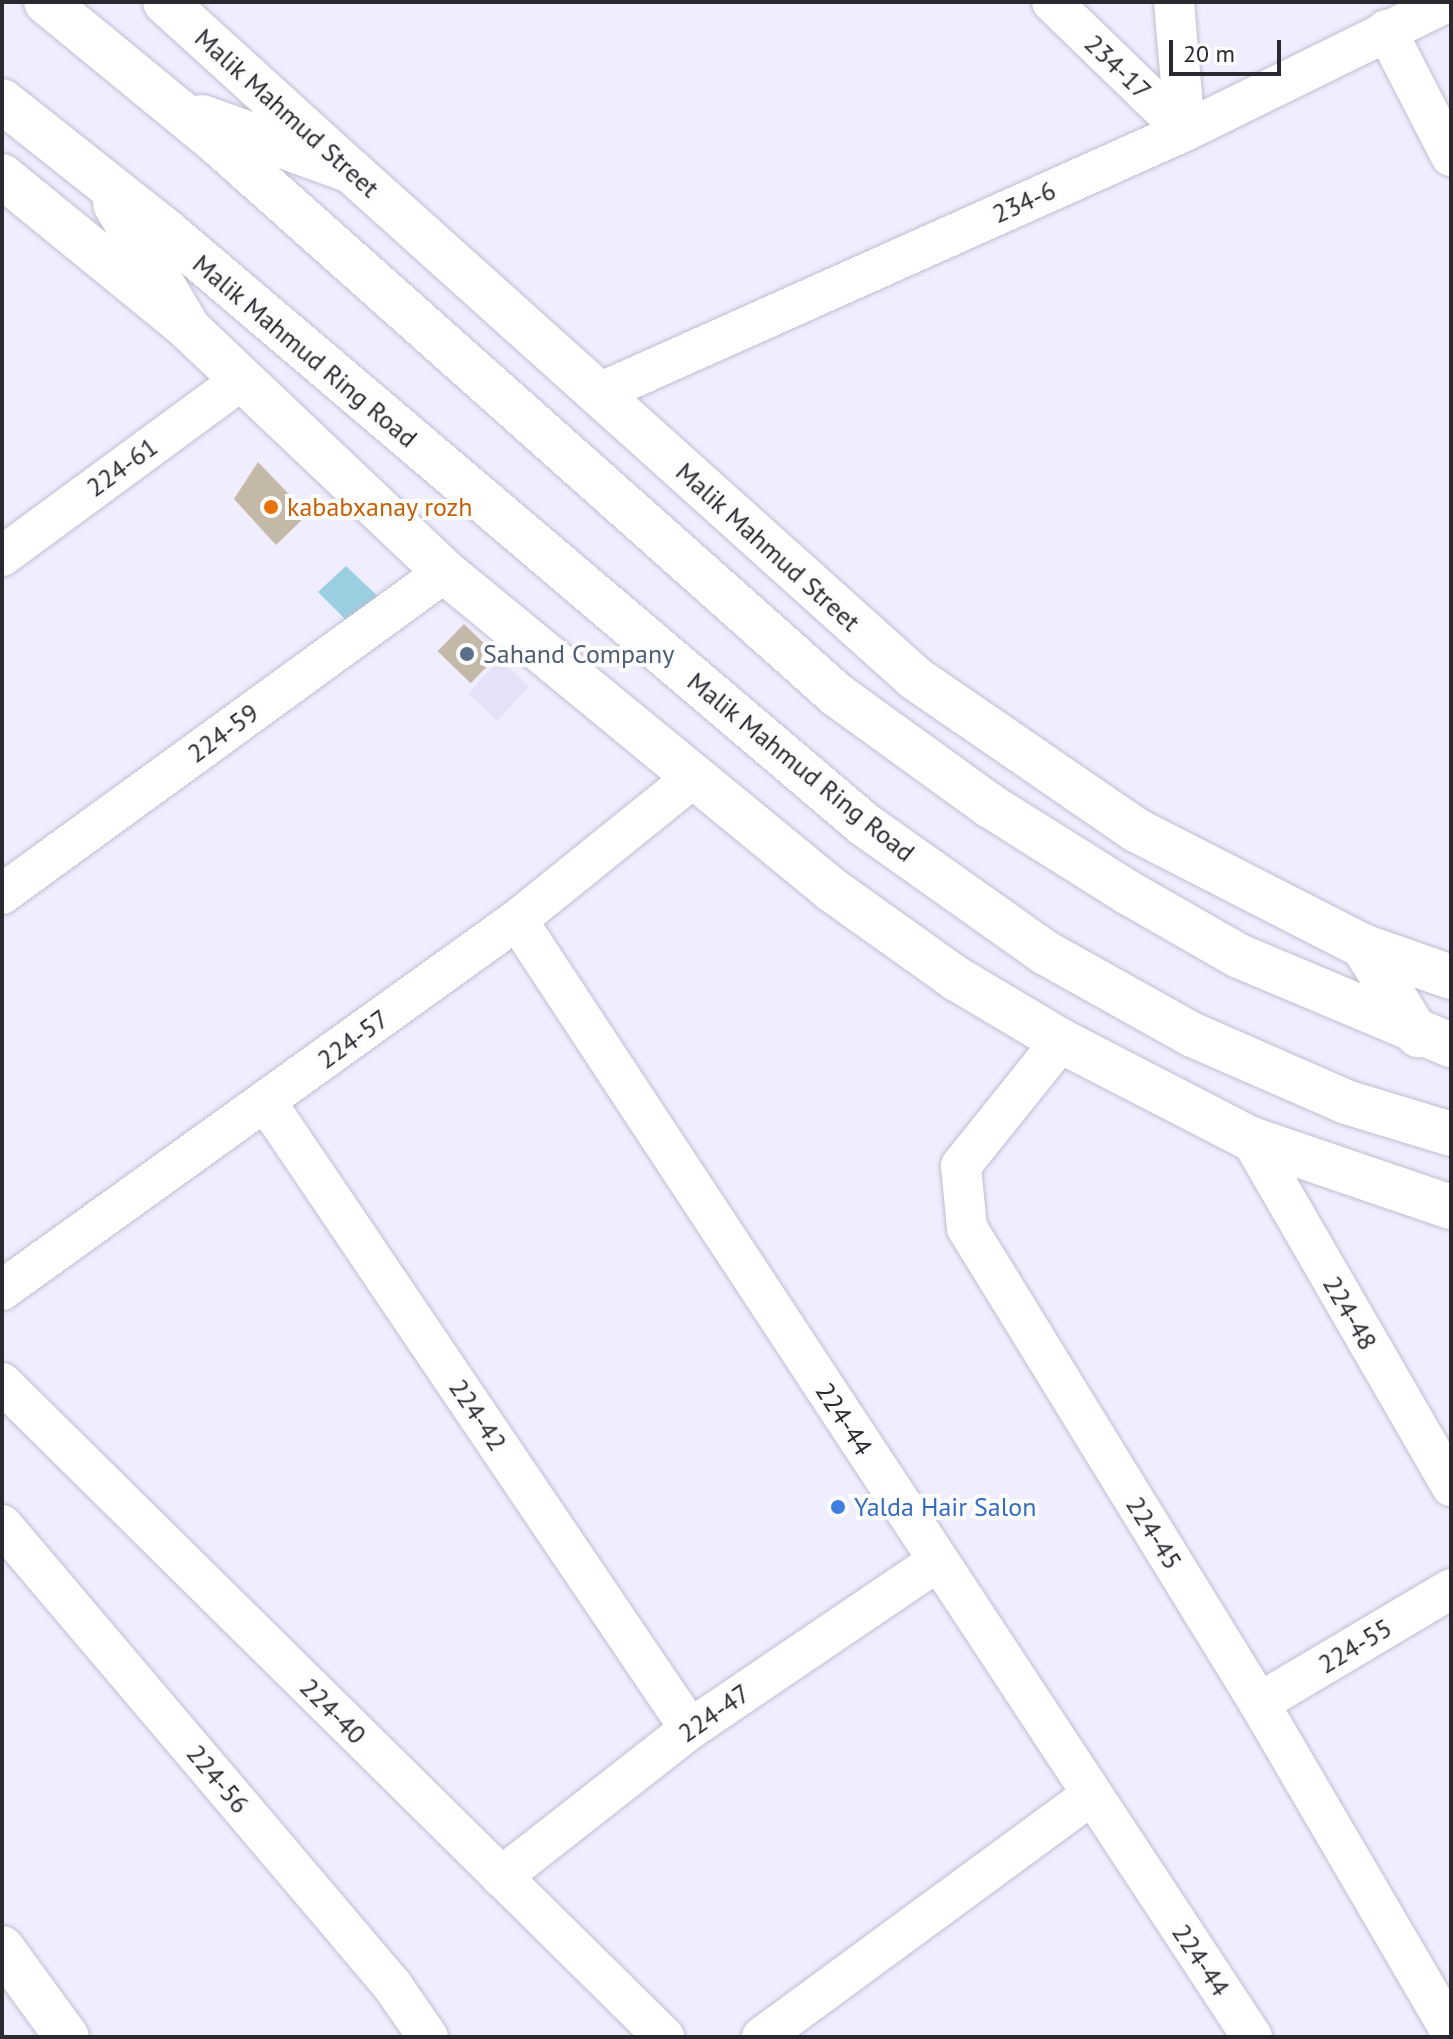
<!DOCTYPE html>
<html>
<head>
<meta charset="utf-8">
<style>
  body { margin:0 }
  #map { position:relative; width:1453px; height:2039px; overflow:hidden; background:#f0eefe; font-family:"PT Sans",sans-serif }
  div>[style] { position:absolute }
  .built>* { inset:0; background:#e5e2f8; transform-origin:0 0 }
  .water>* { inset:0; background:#9acfe2 }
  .building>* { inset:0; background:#c4b9a8; transform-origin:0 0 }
  .roads { filter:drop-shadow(0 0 2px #bfbdd0) drop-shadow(0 0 2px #bfbdd0) }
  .street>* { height:40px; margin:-20px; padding:0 20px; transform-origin:20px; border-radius:20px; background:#fff }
  .secondary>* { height:44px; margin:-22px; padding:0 22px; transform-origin:22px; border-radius:22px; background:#fff }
  .primary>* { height:44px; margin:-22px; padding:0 22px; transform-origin:22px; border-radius:22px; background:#fff }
  .highway>* { height:44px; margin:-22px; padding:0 22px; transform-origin:22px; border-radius:22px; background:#fff }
  .dots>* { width:22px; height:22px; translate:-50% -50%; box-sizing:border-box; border:4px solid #fdfdfd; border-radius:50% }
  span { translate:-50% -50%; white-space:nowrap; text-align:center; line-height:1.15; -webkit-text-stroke:8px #fdfdfd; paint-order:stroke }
  .street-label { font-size:26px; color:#2a2930 }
  .food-label { font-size:26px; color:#c56008 }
  .left { translate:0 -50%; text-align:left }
  .service-label { font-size:26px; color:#4e5e75 }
  .shop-label { font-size:26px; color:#366cbe }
  .frame { position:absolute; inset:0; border:4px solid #2a2930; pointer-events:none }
  .scale { position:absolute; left:1169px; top:40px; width:112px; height:36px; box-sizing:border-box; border:4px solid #2a2930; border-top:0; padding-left:10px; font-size:24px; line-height:28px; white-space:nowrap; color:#2a2930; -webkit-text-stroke:6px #fdfdfd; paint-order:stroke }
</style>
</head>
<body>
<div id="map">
  <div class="built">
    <i style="left:500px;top:659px;width:40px;height:47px;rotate:43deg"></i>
  </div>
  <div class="water">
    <i style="clip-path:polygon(346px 566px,389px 607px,356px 630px,318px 592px)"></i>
  </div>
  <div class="building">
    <i style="clip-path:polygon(258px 462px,308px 514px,276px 545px,234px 499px)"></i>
    <i style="left:464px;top:624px;width:46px;height:38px;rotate:44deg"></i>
  </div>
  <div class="roads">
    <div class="street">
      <i style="left:1052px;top:2px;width:185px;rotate:44.1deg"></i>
      <i style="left:1174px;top:2px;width:129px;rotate:85.1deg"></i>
      <i style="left:1386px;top:30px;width:142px;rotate:62.7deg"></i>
      <i style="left:597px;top:394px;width:644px;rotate:-24.1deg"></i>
      <i style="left:1185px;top:131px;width:292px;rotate:-26.2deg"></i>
      <i style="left:2px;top:556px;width:299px;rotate:-36.3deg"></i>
      <i style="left:2px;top:894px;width:548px;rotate:-36.01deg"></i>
      <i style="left:517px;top:920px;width:1337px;rotate:56.65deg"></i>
      <i style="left:1061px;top:1041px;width:160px;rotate:128.7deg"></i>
      <i style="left:961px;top:1166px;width:62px;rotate:84.5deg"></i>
      <i style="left:967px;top:1228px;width:558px;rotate:58.42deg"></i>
      <i style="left:1259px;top:1703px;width:381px;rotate:59.7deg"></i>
      <i style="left:266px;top:1102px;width:757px;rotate:55.93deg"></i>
      <i style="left:1251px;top:1139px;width:401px;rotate:60deg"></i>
      <i style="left:2px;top:1290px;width:634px;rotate:-35.7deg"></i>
      <i style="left:517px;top:920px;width:228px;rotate:-38.9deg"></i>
      <i style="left:2px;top:1383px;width:931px;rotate:44.65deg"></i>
      <i style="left:2px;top:1525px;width:603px;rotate:49.71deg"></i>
      <i style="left:392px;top:1985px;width:63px;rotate:55.3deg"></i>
      <i style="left:1259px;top:1703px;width:223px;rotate:-30.7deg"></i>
      <i style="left:501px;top:1877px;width:240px;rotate:-38.1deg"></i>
      <i style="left:690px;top:1729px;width:298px;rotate:-34.1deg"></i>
      <i style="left:762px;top:2037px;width:407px;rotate:-36.3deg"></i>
    </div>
    <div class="secondary">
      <i style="left:165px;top:2px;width:251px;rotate:42.3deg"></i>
      <i style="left:2px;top:176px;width:237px;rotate:39.2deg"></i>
      <i style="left:2px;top:1948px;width:110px;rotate:53.9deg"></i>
    </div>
    <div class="primary">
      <i style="left:351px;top:171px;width:758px;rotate:41.95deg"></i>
      <i style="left:915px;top:678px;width:268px;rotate:34.5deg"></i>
      <i style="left:1136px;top:830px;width:255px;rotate:27.1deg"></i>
      <i style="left:1363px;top:946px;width:93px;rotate:19.4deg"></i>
      <i style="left:189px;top:329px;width:353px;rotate:43.5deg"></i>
      <i style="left:445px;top:572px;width:501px;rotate:39.41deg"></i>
      <i style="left:832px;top:890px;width:153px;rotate:35.5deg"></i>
      <i style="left:957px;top:979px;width:121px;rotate:30.8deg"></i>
      <i style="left:1061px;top:1041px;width:214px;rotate:27.3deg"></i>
      <i style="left:1251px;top:1139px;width:211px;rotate:18.8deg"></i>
    </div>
    <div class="highway">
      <i style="left:46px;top:2px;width:227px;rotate:39.4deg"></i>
      <i style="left:221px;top:146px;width:825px;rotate:41.71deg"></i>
      <i style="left:837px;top:695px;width:188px;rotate:35.9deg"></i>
      <i style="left:989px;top:805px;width:165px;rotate:32.2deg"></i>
      <i style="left:1129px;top:893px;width:127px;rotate:29.8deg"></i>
      <i style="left:1239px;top:956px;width:230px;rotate:22.8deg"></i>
      <i style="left:2px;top:101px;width:209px;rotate:38.4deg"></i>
      <i style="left:166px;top:231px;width:917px;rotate:40.36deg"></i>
      <i style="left:865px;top:825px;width:222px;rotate:35.3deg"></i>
      <i style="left:1046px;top:953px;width:168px;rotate:29.2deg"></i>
      <i style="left:1193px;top:1035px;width:167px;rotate:23.6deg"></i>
      <i style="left:1346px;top:1102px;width:110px;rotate:16.9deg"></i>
      <i style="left:202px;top:117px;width:158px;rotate:19.9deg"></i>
      <i style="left:115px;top:204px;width:145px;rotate:59.4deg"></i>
      <i style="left:1363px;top:946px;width:105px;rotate:58.3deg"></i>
    </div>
  </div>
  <div class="dots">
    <i style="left:271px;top:507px;background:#e8710a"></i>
    <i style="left:467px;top:654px;background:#5c6f8a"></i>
    <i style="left:838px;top:1507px;background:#3f7fe0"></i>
  </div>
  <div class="street-label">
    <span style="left:1118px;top:67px;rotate:44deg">234-17</span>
    <span style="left:287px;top:113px;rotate:42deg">Malik Mahmud Street</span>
    <span style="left:1024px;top:202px;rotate:-24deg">234-6</span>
    <span style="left:305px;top:351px;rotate:40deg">Malik Mahmud Ring Road</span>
    <span style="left:122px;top:467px;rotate:-36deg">224-61</span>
    <span style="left:768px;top:547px;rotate:42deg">Malik Mahmud Street</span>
    <span style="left:223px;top:733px;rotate:-36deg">224-59</span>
    <span style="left:801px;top:767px;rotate:39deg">Malik Mahmud Ring Road</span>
    <span style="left:353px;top:1039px;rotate:-36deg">224-57</span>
    <span style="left:1350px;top:1313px;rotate:60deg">224-48</span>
    <span style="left:478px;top:1415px;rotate:56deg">224-42</span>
    <span style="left:844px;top:1419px;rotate:57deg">224-44</span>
    <span style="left:1154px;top:1533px;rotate:58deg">224-45</span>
    <span style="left:1355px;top:1646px;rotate:-31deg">224-55</span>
    <span style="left:333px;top:1711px;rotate:45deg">224-40</span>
    <span style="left:714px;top:1713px;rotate:-35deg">224-47</span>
    <span style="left:218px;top:1779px;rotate:50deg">224-56</span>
    <span style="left:1201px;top:1960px;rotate:56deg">224-44</span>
  </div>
  <div class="food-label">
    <span class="left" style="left:287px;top:507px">kababxanay rozh</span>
  </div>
  <div class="service-label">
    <span class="left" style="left:483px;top:654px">Sahand Company</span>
  </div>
  <div class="shop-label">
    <span class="left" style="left:854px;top:1507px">Yalda Hair Salon</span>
  </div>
  <div class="frame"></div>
  <div class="scale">20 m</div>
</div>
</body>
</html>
